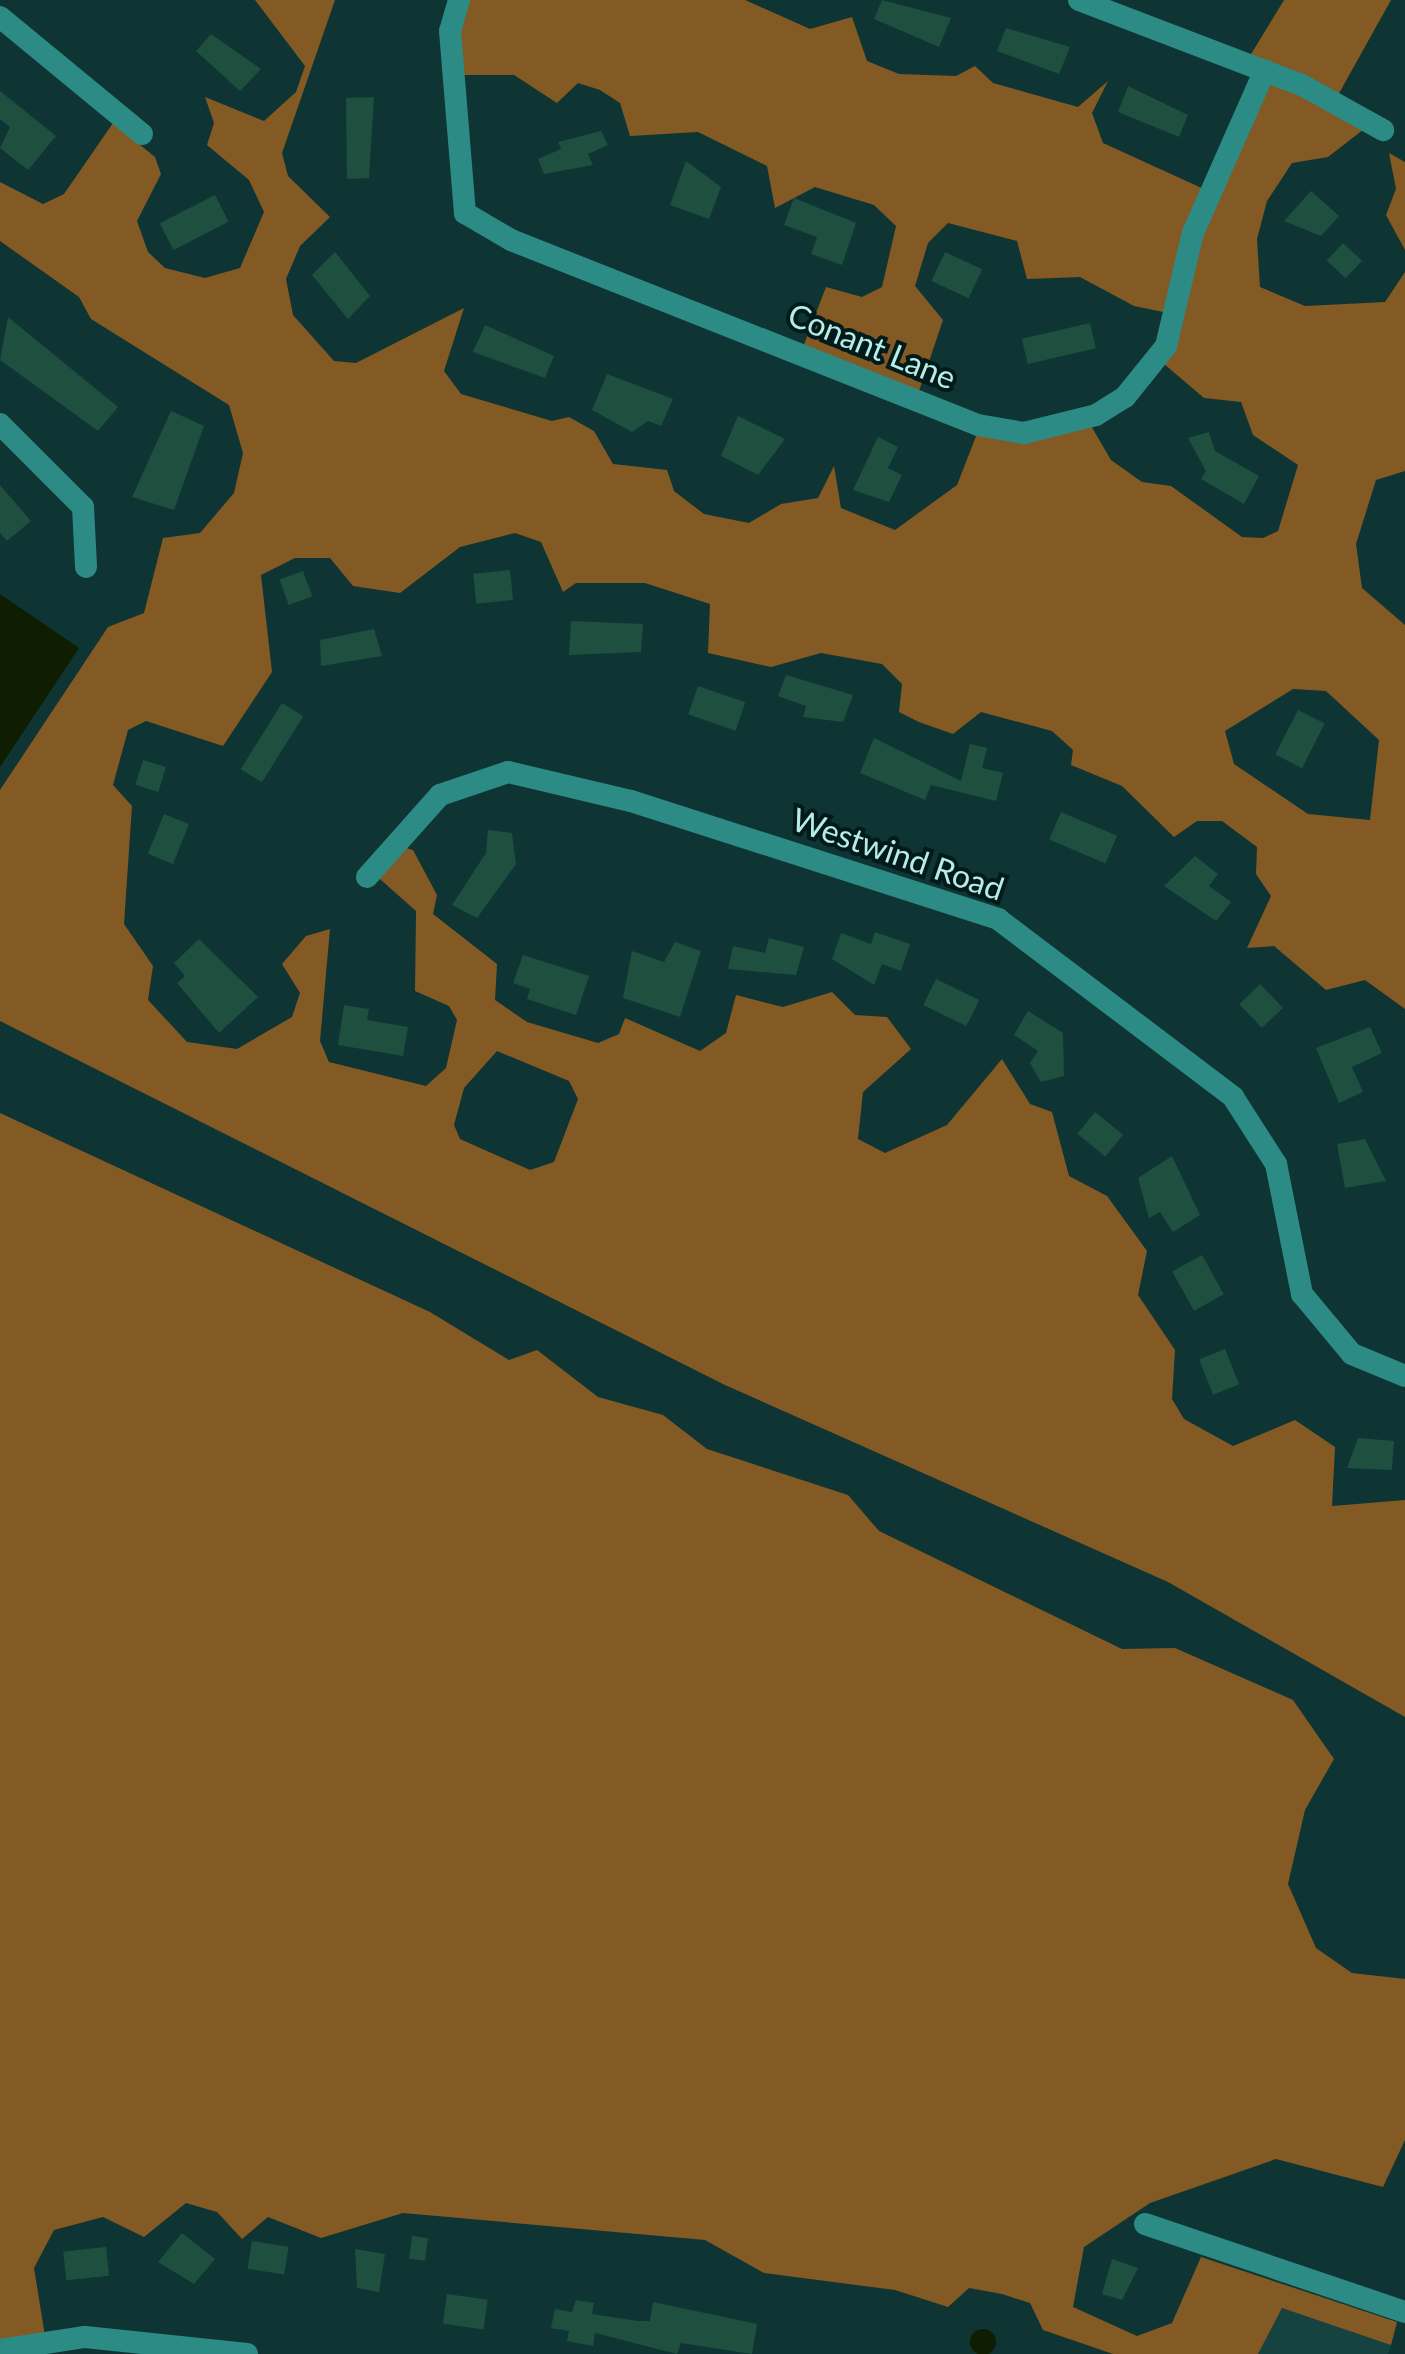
<!DOCTYPE html>
<html>
<head>
<meta charset="utf-8">
<style>
  body { margin:0 }
  #map { position:relative; width:1405px; height:2354px; overflow:hidden; background:#0e3533; font-family:Lato,sans-serif }
  div>[style] { position:absolute }
  .built>* { inset:0; background:#164240 }
  .forest>* { inset:0; background:#835924 }
  .water>* { inset:0; background:#0f1d00 }
  .round { border-radius:50% }
  .building>* { inset:0; background:#1f4f3f; transform-origin:0 0 }
  .minor>* { height:22px; margin:-11px; padding:0 11px; transform-origin:11px; border-radius:11px; background:#2d8b85 }
  span { translate:-50% -50%; white-space:nowrap; text-align:center; line-height:1.15; -webkit-text-stroke:8px #021b1a; paint-order:stroke }
  .street-label { font-size:32px; color:#b7ece7 }
</style>
</head>
<body>
<div id="map">
  <div class="built">
    <i style="clip-path:polygon(1282px 2308px,1346px 2324px,1391px 2345px,1388px 2354px,1258px 2354px)"></i>
  </div>
  <div class="forest">
    <i style="clip-path:polygon(evenodd,255px 0,335px 0,282px 153px,288px 176px,330px 217px,300px 246px,286px 279px,293px 315px,334px 361px,356px 363px,464px 308px,444px 371px,461px 394px,552px 421px,569px 417px,594px 431px,613px 464px,667px 470px,674px 491px,704px 514px,749px 523px,781px 504px,818px 498px,834px 466px,841px 508px,895px 530px,957px 485px,980px 426px,1087px 419px,1111px 460px,1142px 482px,1171px 486px,1242px 537px,1263px 538px,1278px 531px,1298px 465px,1253px 435px,1241px 402px,1204px 398px,1157px 358px,1173px 314px,1134px 306px,1080px 277px,1027px 279px,1017px 241px,948px 223px,928px 243px,915px 286px,943px 320px,918px 394px,803px 347px,826px 287px,862px 297px,882px 287px,896px 226px,874px 205px,815px 187px,775px 208px,767px 166px,698px 132px,630px 136px,620px 103px,600px 90px,578px 83px,557px 103px,514px 75px,456px 75px,458px 0,745px 0,810px 29px,852px 17px,867px 61px,899px 74px,956px 76px,975px 66px,993px 83px,1078px 107px,1108px 81px,1092px 113px,1103px 143px,1206px 190px,1260px 79px,1248px 59px,1284px 0,1391px 0,1337px 97px,1368px 126px,1328px 157px,1292px 163px,1267px 201px,1257px 239px,1260px 287px,1305px 306px,1385px 302px,1405px 272px,1405px 471px,1376px 480px,1356px 544px,1362px 588px,1405px 625px,1405px 1009px,1365px 980px,1326px 990px,1274px 946px,1247px 948px,1271px 896px,1256px 874px,1257px 847px,1222px 821px,1197px 821px,1174px 837px,1122px 786px,1071px 765px,1073px 750px,1052px 731px,981px 712px,953px 734px,919px 722px,899px 712px,902px 684px,882px 664px,821px 653px,771px 667px,708px 653px,710px 604px,645px 583px,576px 583px,563px 592px,541px 542px,515px 533px,460px 547px,400px 593px,353px 586px,330px 558px,295px 558px,261px 575px,272px 672px,223px 746px,146px 721px,128px 730px,113px 785px,132px 806px,124px 924px,153px 966px,148px 1000px,187px 1042px,237px 1049px,292px 1017px,300px 993px,282px 964px,306px 936px,330px 929px,320px 1041px,329px 1062px,426px 1086px,446px 1068px,457px 1020px,449px 1006px,415px 991px,416px 911px,372px 872px,389px 843px,413px 850px,437px 895px,433px 914px,497px 964px,495px 1000px,527px 1022px,598px 1043px,619px 1034px,625px 1018px,700px 1051px,726px 1033px,736px 995px,783px 1007px,832px 992px,855px 1015px,887px 1017px,911px 1049px,863px 1092px,858px 1139px,885px 1153px,947px 1125px,1002px 1059px,1030px 1104px,1052px 1112px,1069px 1176px,1107px 1196px,1147px 1251px,1138px 1295px,1175px 1350px,1172px 1399px,1184px 1419px,1233px 1446px,1295px 1420px,1335px 1447px,1332px 1506px,1405px 1500px,1405px 1717px,1168px 1582px,725px 1385px,0 1021px,0 790px,108px 627px,144px 613px,163px 538px,200px 533px,234px 493px,243px 453px,229px 405px,91px 319px,79px 297px,0 241px,0 182px,43px 204px,64px 194px,113px 123px,155px 157px,161px 174px,137px 221px,148px 252px,165px 268px,205px 278px,240px 268px,264px 212px,249px 180px,207px 145px,214px 123px,205px 97px,264px 121px,296px 92px,305px 66px,255px 0,1293px 689px,1326px 691px,1379px 740px,1370px 820px,1308px 814px,1234px 764px,1225px 731px,1293px 689px,255px 0,497px 1051px,569px 1081px,578px 1099px,554px 1162px,530px 1170px,460px 1139px,454px 1125px,464px 1088px,497px 1051px)"></i>
    <i style="clip-path:polygon(1389px 153px,1405px 162px,1405px 250px,1386px 215px,1396px 189px)"></i>
    <i style="clip-path:polygon(0 1113px,430px 1312px,509px 1360px,537px 1350px,598px 1397px,663px 1415px,707px 1449px,848px 1495px,879px 1531px,1122px 1649px,1175px 1648px,1293px 1700px,1334px 1759px,1305px 1810px,1288px 1884px,1316px 1948px,1352px 1973px,1405px 1979px,1405px 2140px,1383px 2187px,1276px 2159px,1150px 2203px,1084px 2247px,1073px 2307px,1137px 2336px,1172px 2323px,1201px 2257px,1397px 2322px,1391px 2345px,1282px 2308px,1258px 2354px,1113px 2354px,1043px 2330px,1030px 2303px,1002px 2294px,969px 2288px,948px 2307px,895px 2290px,764px 2273px,705px 2240px,403px 2213px,321px 2238px,268px 2217px,242px 2239px,217px 2212px,186px 2203px,144px 2237px,103px 2217px,54px 2230px,34px 2268px,45px 2336px,0 2347px)"></i>
  </div>
  <div class="water">
    <i style="clip-path:polygon(0 594px,79px 648px,0 767px)"></i>
    <i class="round" style="left:970px;top:2329px;width:26px;height:26px"></i>
  </div>
  <div class="building">
    <i style="clip-path:polygon(882px 0,951px 18px,939px 47px,874px 19px)"></i>
    <i style="clip-path:polygon(1006px 28px,1070px 47px,1059px 74px,997px 51px)"></i>
    <i style="clip-path:polygon(211px 34px,261px 69px,240px 91px,196px 51px)"></i>
    <i style="clip-path:polygon(1128px 86px,1188px 115px,1179px 137px,1118px 112px)"></i>
    <i style="clip-path:polygon(0 91px,56px 136px,28px 170px,0 148px,10px 127px,0 119px)"></i>
    <i style="clip-path:polygon(374px 97px,369px 178px,347px 179px,346px 98px)"></i>
    <i style="clip-path:polygon(601px 131px,608px 145px,588px 154px,593px 165px,544px 174px,538px 159px,561px 149px,558px 142px)"></i>
    <i style="clip-path:polygon(686px 161px,721px 187px,709px 219px,670px 205px)"></i>
    <i style="clip-path:polygon(1311px 191px,1339px 216px,1321px 236px,1284px 221px)"></i>
    <i style="left:215px;top:195px;width:30px;height:62px;rotate:63deg"></i>
    <i style="clip-path:polygon(794px 198px,856px 223px,842px 265px,811px 254px,817px 237px,784px 225px)"></i>
    <i style="left:1343px;top:243px;width:26px;height:24px;rotate:43deg"></i>
    <i style="clip-path:polygon(335px 252px,370px 296px,348px 319px,312px 275px)"></i>
    <i style="left:945px;top:252px;width:41px;height:32px;rotate:25deg"></i>
    <i style="clip-path:polygon(8px 317px,118px 407px,98px 431px,0 360px)"></i>
    <i style="left:1090px;top:323px;width:26px;height:70px;rotate:77deg"></i>
    <i style="clip-path:polygon(485px 325px,554px 356px,545px 378px,473px 352px)"></i>
    <i style="clip-path:polygon(607px 374px,673px 399px,661px 426px,648px 421px,632px 432px,592px 410px)"></i>
    <i style="clip-path:polygon(171px 411px,204px 426px,174px 510px,132px 497px)"></i>
    <i style="clip-path:polygon(738px 416px,785px 439px,758px 475px,721px 456px)"></i>
    <i style="clip-path:polygon(1209px 432px,1215px 451px,1259px 476px,1244px 504px,1201px 479px,1206px 471px,1188px 438px)"></i>
    <i style="clip-path:polygon(878px 437px,898px 447px,888px 468px,902px 475px,889px 502px,853px 490px)"></i>
    <i style="clip-path:polygon(0 485px,31px 521px,7px 541px,0 533px)"></i>
    <i style="left:510px;top:570px;width:30px;height:37px;rotate:84deg"></i>
    <i style="left:303px;top:571px;width:27px;height:25px;rotate:70deg"></i>
    <i style="clip-path:polygon(571px 621px,643px 624px,641px 652px,569px 655px)"></i>
    <i style="clip-path:polygon(374px 629px,382px 656px,321px 666px,320px 640px)"></i>
    <i style="clip-path:polygon(786px 675px,853px 695px,843px 722px,803px 717px,806px 706px,778px 696px)"></i>
    <i style="left:698px;top:686px;width:50px;height:30px;rotate:19deg"></i>
    <i style="left:282px;top:703px;width:25px;height:78px;rotate:32deg"></i>
    <i style="left:1298px;top:710px;width:30px;height:50px;rotate:27deg"></i>
    <i style="clip-path:polygon(874px 738px,961px 781px,970px 744px,987px 748px,982px 768px,1003px 773px,996px 801px,931px 785px,925px 800px,860px 773px)"></i>
    <i style="left:143px;top:760px;width:24px;height:26px;rotate:17deg"></i>
    <i style="left:1061px;top:812px;width:61px;height:30px;rotate:23deg"></i>
    <i style="left:164px;top:814px;width:27px;height:43px;rotate:22deg"></i>
    <i style="clip-path:polygon(488px 830px,512px 833px,516px 864px,477px 918px,452px 905px,486px 853px)"></i>
    <i style="clip-path:polygon(1195px 856px,1218px 874px,1209px 886px,1231px 902px,1216px 921px,1164px 886px)"></i>
    <i style="clip-path:polygon(875px 932px,910px 944px,901px 971px,882px 964px,874px 985px,832px 959px,841px 933px,871px 944px)"></i>
    <i style="clip-path:polygon(769px 938px,804px 947px,796px 975px,728px 969px,733px 946px,765px 953px)"></i>
    <i style="clip-path:polygon(199px 939px,258px 997px,219px 1033px,177px 983px,185px 976px,174px 963px)"></i>
    <i style="clip-path:polygon(675px 942px,701px 951px,680px 1017px,623px 998px,632px 951px,664px 962px)"></i>
    <i style="clip-path:polygon(523px 955px,589px 976px,576px 1015px,527px 999px,530px 989px,513px 983px)"></i>
    <i style="left:936px;top:979px;width:48px;height:29px;rotate:26deg"></i>
    <i style="left:1260px;top:984px;width:33px;height:29px;rotate:46deg"></i>
    <i style="clip-path:polygon(344px 1005px,369px 1009px,367px 1020px,408px 1027px,403px 1056px,338px 1045px)"></i>
    <i style="clip-path:polygon(1028px 1011px,1063px 1033px,1064px 1076px,1041px 1082px,1030px 1063px,1038px 1051px,1014px 1035px)"></i>
    <i style="clip-path:polygon(1370px 1027px,1382px 1053px,1352px 1067px,1363px 1092px,1339px 1103px,1316px 1048px)"></i>
    <i style="left:1095px;top:1112px;width:36px;height:28px;rotate:39deg"></i>
    <i style="clip-path:polygon(1365px 1139px,1386px 1181px,1345px 1188px,1337px 1144px)"></i>
    <i style="clip-path:polygon(1172px 1156px,1200px 1215px,1173px 1232px,1160px 1212px,1149px 1218px,1138px 1178px)"></i>
    <i style="left:1202px;top:1255px;width:45px;height:34px;rotate:61deg"></i>
    <i style="left:1225px;top:1349px;width:38px;height:28px;rotate:68deg"></i>
    <i style="clip-path:polygon(1358px 1438px,1394px 1441px,1392px 1470px,1347px 1468px)"></i>
    <i style="clip-path:polygon(182px 2233px,215px 2259px,194px 2284px,158px 2262px)"></i>
    <i style="left:412px;top:2236px;width:16px;height:23px;rotate:7deg"></i>
    <i style="left:252px;top:2241px;width:37px;height:28px;rotate:9deg"></i>
    <i style="left:106px;top:2247px;width:29px;height:43px;rotate:84deg"></i>
    <i style="clip-path:polygon(355px 2249px,385px 2254px,379px 2292px,357px 2288px)"></i>
    <i style="clip-path:polygon(1112px 2259px,1138px 2268px,1122px 2300px,1102px 2294px)"></i>
    <i style="left:447px;top:2294px;width:41px;height:30px;rotate:8deg"></i>
    <i style="clip-path:polygon(576px 2300px,594px 2303px,592px 2314px,638px 2321px,650px 2321px,653px 2302px,757px 2324px,752px 2354px,681px 2343px,677px 2354px,595px 2333px,593px 2346px,567px 2341px,569px 2331px,551px 2328px,555px 2309px,572px 2312px)"></i>
  </div>
  <div class="minor">
    <i style="left:459px;top:0;width:32px;rotate:106deg"></i>
    <i style="left:450px;top:31px;width:183px;rotate:85.3deg"></i>
    <i style="left:465px;top:213px;width:53px;rotate:30.4deg"></i>
    <i style="left:511px;top:240px;width:502px;rotate:21.61deg"></i>
    <i style="left:978px;top:425px;width:47px;rotate:9.9deg"></i>
    <i style="left:1024px;top:433px;width:74px;rotate:-14deg"></i>
    <i style="left:1096px;top:415px;width:34px;rotate:-32deg"></i>
    <i style="left:1125px;top:397px;width:65px;rotate:-51.2deg"></i>
    <i style="left:1166px;top:346px;width:116px;rotate:-76.6deg"></i>
    <i style="left:1193px;top:233px;width:178px;rotate:-66.2deg"></i>
    <i style="left:1079px;top:0;width:239px;rotate:20.9deg"></i>
    <i style="left:1302px;top:85px;width:93px;rotate:29.1deg"></i>
    <i style="left:0;top:17px;width:184px;rotate:39.5deg"></i>
    <i style="left:0;top:424px;width:117px;rotate:45deg"></i>
    <i style="left:83px;top:507px;width:60px;rotate:87.1deg"></i>
    <i style="left:367px;top:877px;width:110px;rotate:-48.3deg"></i>
    <i style="left:440px;top:795px;width:72px;rotate:-18.7deg"></i>
    <i style="left:508px;top:772px;width:126px;rotate:13.3deg"></i>
    <i style="left:631px;top:801px;width:386px;rotate:17.8deg"></i>
    <i style="left:998px;top:919px;width:295px;rotate:37.1deg"></i>
    <i style="left:1233px;top:1097px;width:80px;rotate:57.3deg"></i>
    <i style="left:1276px;top:1164px;width:133px;rotate:78.7deg"></i>
    <i style="left:1302px;top:1294px;width:78px;rotate:50.2deg"></i>
    <i style="left:1352px;top:1354px;width:57px;rotate:22.5deg"></i>
    <i style="left:1145px;top:2224px;width:274px;rotate:18.7deg"></i>
    <i style="left:0;top:2350px;width:86px;rotate:-8.7deg"></i>
    <i style="left:85px;top:2337px;width:163px;rotate:6deg"></i>
  </div>
  <div class="street-label">
    <span style="left:872px;top:346px;rotate:22deg">Conant Lane</span>
    <span style="left:898px;top:854px;rotate:19deg">Westwind Road</span>
  </div>
</div>
</body>
</html>
